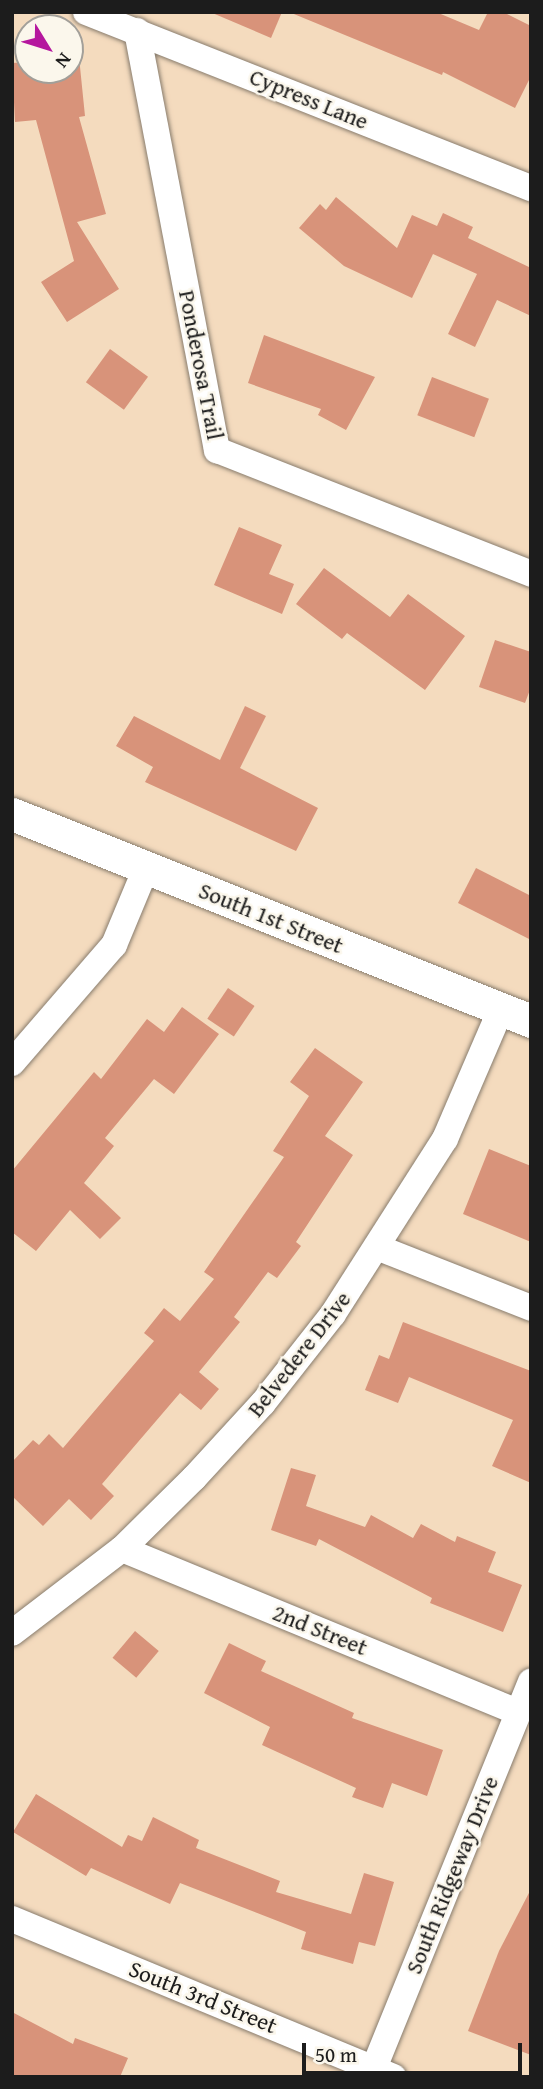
<!DOCTYPE html>
<html>
<head>
<meta charset="utf-8">
<style>
  body { margin:0 }
  #map { position:relative; width:543px; height:2089px; overflow:hidden; background:#f4dbbe; font-family:"Gentium Book Plus",serif }
  div>[style] { position:absolute }
  .building>* { inset:0; background:#d8937a; transform-origin:0 0 }
  .roads { filter:drop-shadow(0 0 2px #887c6d) drop-shadow(0 0 2px #887c6d) }
  .minor>* { height:26px; margin:-13px; padding:0 13px; transform-origin:13px; border-radius:13px; background:#fff }
  .tertiary>* { height:33px; margin:-16.5px; padding:0 16.5px; transform-origin:16.5px; border-radius:16.5px; background:#fff }
  span { translate:-50% -50%; white-space:nowrap; text-align:center; line-height:1.15; -webkit-text-stroke:5px #fbf7ec; paint-order:stroke }
  .street-label { font-size:23px; color:#1c1c1c }
  .frame { position:absolute; inset:0; border:14px solid #1c1c1c; pointer-events:none }
  .north { position:absolute; left:14px; top:14px; width:70px; height:70px; box-sizing:border-box; background:#fbf7ec; border:2px solid #a29f99; border-radius:50%; rotate:128deg; font-size:19px; font-weight:700; line-height:28px; text-align:center; color:#1c1c1c }
  .north::after { content:''; display:block; margin:auto; width:24px; height:32px; background:#b5179e; clip-path:polygon(50% 0,100% 100%,50% 72%,0 100%) }
  .scale { position:absolute; left:302px; top:2043px; width:220px; height:32px; box-sizing:border-box; border:4px solid #1c1c1c; border-top:0; padding-left:9px; font-size:21px; line-height:24px; white-space:nowrap; color:#1c1c1c; -webkit-text-stroke:5px #fbf7ec; paint-order:stroke }
</style>
</head>
<body>
<div id="map">
  <div class="building">
    <i style="clip-path:polygon(210px 12px,282px 12px,271px 38px)"></i>
    <i style="clip-path:polygon(289px 12px,436px 12px,479px 30px,488px 12px,503px 12px,531px 26px,531px 76px,515px 108px,443px 72px,442px 75px)"></i>
    <i style="clip-path:polygon(79px 57px,85px 116px,79px 117px,106px 214px,77px 222px,119px 289px,67px 322px,41px 282px,74px 261px,36px 120px,15px 122px,12px 63px,28px 62px,28px 70px,70px 70px,70px 58px)"></i>
    <i style="clip-path:polygon(336px 197px,397px 248px,412px 215px,437px 226px,443px 213px,473px 227px,468px 238px,531px 268px,531px 316px,497px 300px,475px 347px,448px 334px,477px 274px,433px 254px,412px 298px,344px 266px,299px 228px,320px 204px,326px 210px)"></i>
    <i style="clip-path:polygon(264px 335px,375px 377px,346px 430px,318px 415px,321px 409px,248px 383px)"></i>
    <i style="left:110px;top:349px;width:47px;height:41px;rotate:36deg"></i>
    <i style="left:432px;top:377px;width:61px;height:41px;rotate:21deg"></i>
    <i style="clip-path:polygon(239px 527px,282px 545px,269px 574px,294px 584px,282px 614px,214px 585px)"></i>
    <i style="clip-path:polygon(324px 568px,390px 617px,408px 594px,465px 636px,425px 690px,347px 633px,342px 639px,296px 604px)"></i>
    <i style="clip-path:polygon(495px 640px,531px 652px,531px 687px,525px 703px,479px 687px)"></i>
    <i style="clip-path:polygon(245px 706px,266px 716px,240px 768px,318px 808px,296px 851px,145px 782px,153px 767px,116px 746px,134px 716px,220px 760px)"></i>
    <i style="clip-path:polygon(476px 868px,531px 896px,531px 940px,458px 903px)"></i>
    <i style="left:228px;top:988px;width:32px;height:37px;rotate:34deg"></i>
    <i style="clip-path:polygon(182px 1007px,219px 1034px,174px 1094px,154px 1079px,105px 1138px,114px 1146px,84px 1183px,121px 1218px,100px 1239px,70px 1210px,36px 1251px,12px 1232px,12px 1171px,94px 1072px,101px 1079px,147px 1019px,164px 1032px)"></i>
    <i style="clip-path:polygon(315px 1048px,363px 1082px,325px 1136px,353px 1155px,296px 1242px,301px 1246px,277px 1278px,268px 1272px,234px 1317px,240px 1322px,199px 1372px,219px 1389px,201px 1410px,180px 1393px,102px 1484px,114px 1496px,91px 1520px,69px 1499px,43px 1526px,12px 1496px,12px 1462px,33px 1440px,39px 1445px,49px 1434px,63px 1448px,154px 1341px,144px 1333px,164px 1308px,180px 1321px,214px 1279px,204px 1272px,284px 1157px,273px 1151px,309px 1096px,290px 1082px)"></i>
    <i style="clip-path:polygon(489px 1149px,531px 1166px,531px 1242px,463px 1214px)"></i>
    <i style="clip-path:polygon(403px 1322px,531px 1371px,531px 1483px,492px 1466px,513px 1420px,409px 1377px,398px 1403px,365px 1390px,379px 1355px,389px 1359px)"></i>
    <i style="clip-path:polygon(291px 1468px,316px 1475px,306px 1506px,365px 1527px,371px 1515px,413px 1538px,421px 1524px,455px 1542px,457px 1536px,496px 1552px,488px 1572px,522px 1585px,503px 1632px,430px 1603px,432px 1598px,319px 1539px,316px 1546px,271px 1530px)"></i>
    <i style="left:135px;top:1631px;width:31px;height:35px;rotate:40deg"></i>
    <i style="clip-path:polygon(229px 1643px,266px 1661px,261px 1671px,354px 1713px,352px 1718px,443px 1750px,427px 1796px,392px 1783px,383px 1808px,352px 1797px,356px 1788px,262px 1745px,270px 1727px,204px 1693px)"></i>
    <i style="clip-path:polygon(36px 1794px,122px 1847px,128px 1835px,142px 1841px,153px 1817px,199px 1840px,196px 1848px,280px 1881px,276px 1892px,351px 1914px,364px 1873px,394px 1882px,375px 1946px,359px 1942px,353px 1964px,301px 1949px,306px 1932px,180px 1883px,170px 1904px,91px 1868px,86px 1876px,13px 1832px)"></i>
    <i style="clip-path:polygon(531px 1889px,531px 2055px,468px 2031px,499px 1951px)"></i>
    <i style="clip-path:polygon(12px 2012px,73px 2044px,75px 2038px,128px 2058px,120px 2077px,12px 2077px)"></i>
  </div>
  <div class="roads">
    <div class="minor">
      <i style="left:86px;top:12px;width:479px;rotate:21.6deg"></i>
      <i style="left:137px;top:31px;width:427px;rotate:79.2deg"></i>
      <i style="left:217px;top:450px;width:338px;rotate:21.5deg"></i>
      <i style="left:12px;top:1063px;width:156px;rotate:-49.2deg"></i>
      <i style="left:114px;top:945px;width:83px;rotate:-67.4deg"></i>
      <i style="left:379px;top:1248px;width:163px;rotate:21.5deg"></i>
      <i style="left:122px;top:1549px;width:428px;rotate:22.4deg"></i>
      <i style="left:12px;top:1633px;width:138px;rotate:-37.4deg"></i>
      <i style="left:122px;top:1549px;width:101px;rotate:-44.6deg"></i>
      <i style="left:194px;top:1478px;width:102px;rotate:-47.4deg"></i>
      <i style="left:263px;top:1403px;width:113px;rotate:-51.8deg"></i>
      <i style="left:333px;top:1314px;width:208px;rotate:-57.4deg"></i>
      <i style="left:445px;top:1139px;width:142px;rotate:-66.7deg"></i>
      <i style="left:12px;top:1919px;width:413px;rotate:22.5deg"></i>
      <i style="left:374px;top:2068px;width:417px;rotate:-67.9deg"></i>
    </div>
    <div class="tertiary">
      <i style="left:12px;top:814px;width:559px;rotate:21.74deg"></i>
    </div>
  </div>
  <div class="street-label">
    <span style="left:309px;top:99px;rotate:22deg">Cypress Lane</span>
    <span style="left:201px;top:365px;rotate:79deg">Ponderosa Trail</span>
    <span style="left:271px;top:918px;rotate:22deg">South 1st Street</span>
    <span style="left:299px;top:1354px;rotate:-52deg">Belvedere Drive</span>
    <span style="left:320px;top:1630px;rotate:22deg">2nd Street</span>
    <span style="left:452px;top:1875px;rotate:-68deg">South Ridgeway Drive</span>
    <span style="left:203px;top:1997px;rotate:22deg">South 3rd Street</span>
  </div>
  <div class="frame"></div>
  <div class="north">N</div>
  <div class="scale">50 m</div>
</div>
</body>
</html>
